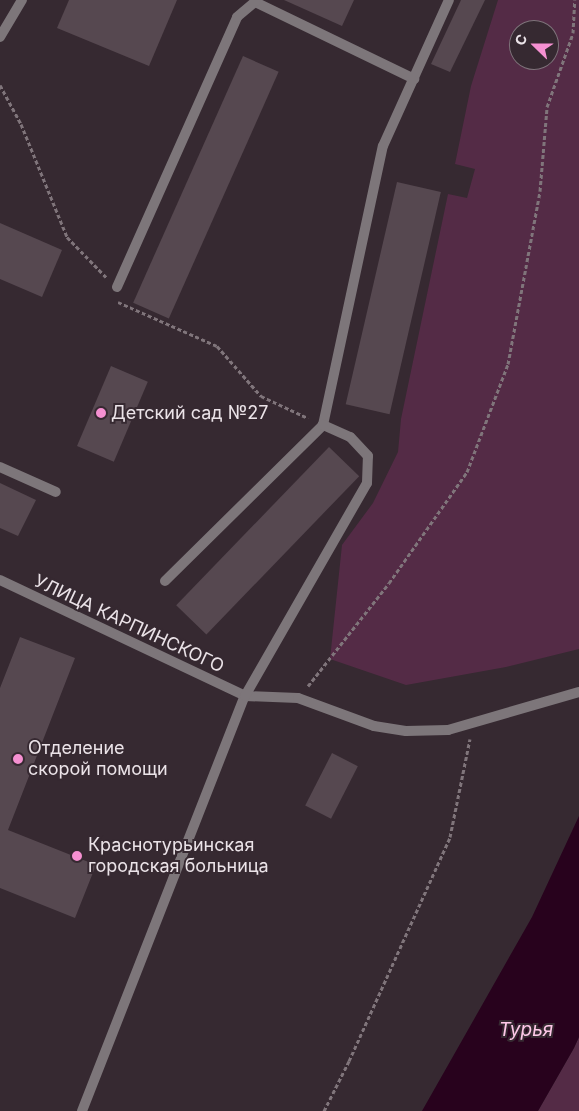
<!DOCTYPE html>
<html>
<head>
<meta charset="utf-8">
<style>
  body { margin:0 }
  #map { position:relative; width:579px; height:1111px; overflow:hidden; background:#362931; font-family:Inter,sans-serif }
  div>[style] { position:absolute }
  .green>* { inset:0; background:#542b46 }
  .water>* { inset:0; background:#28021d }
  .building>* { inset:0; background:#564850; transform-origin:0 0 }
  .path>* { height:3px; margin-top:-1.5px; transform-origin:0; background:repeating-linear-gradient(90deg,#80757b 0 4px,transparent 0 6.5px) }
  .service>* { height:10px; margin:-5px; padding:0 5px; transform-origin:5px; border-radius:5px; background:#7d767a }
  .minor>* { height:10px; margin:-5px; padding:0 5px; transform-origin:5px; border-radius:5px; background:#7d767a }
  .dots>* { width:14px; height:14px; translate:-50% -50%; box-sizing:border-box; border:2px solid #362931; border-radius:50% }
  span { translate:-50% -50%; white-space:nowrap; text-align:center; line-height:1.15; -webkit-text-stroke:4px #362931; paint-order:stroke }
  .poi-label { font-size:18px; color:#ebe3e8 }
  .left { translate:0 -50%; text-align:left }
  .street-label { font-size:18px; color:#ebe3e8 }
  .water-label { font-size:19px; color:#fec8e8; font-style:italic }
  .north { position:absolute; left:509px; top:20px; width:50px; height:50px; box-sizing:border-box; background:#362931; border:1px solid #7e737a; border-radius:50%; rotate:292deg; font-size:14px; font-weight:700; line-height:20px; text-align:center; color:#ebe3e8 }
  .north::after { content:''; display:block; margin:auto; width:18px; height:22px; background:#f590d1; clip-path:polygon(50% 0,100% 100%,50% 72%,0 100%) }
</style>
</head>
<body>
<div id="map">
  <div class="green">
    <i style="clip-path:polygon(evenodd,498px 0,579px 0,579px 649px,506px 667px,406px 685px,330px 659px,342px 545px,373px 503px,398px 452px,401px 419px,448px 194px,467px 198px,475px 169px,455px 164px,471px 86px,498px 0,519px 30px,549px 30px,549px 60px,519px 60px,519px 30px)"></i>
    <i style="clip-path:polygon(579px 1037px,579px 1111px,538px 1111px,574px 1048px)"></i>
  </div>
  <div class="water">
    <i style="clip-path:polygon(579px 816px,579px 1037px,574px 1048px,538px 1111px,422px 1111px,532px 917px)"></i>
  </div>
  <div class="building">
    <i style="clip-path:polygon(69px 0,177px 0,149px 66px,57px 28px)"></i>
    <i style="clip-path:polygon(284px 0,354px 0,342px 26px)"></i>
    <i style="clip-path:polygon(461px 0,485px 0,450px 72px,431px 64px)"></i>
    <i style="left:243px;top:56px;width:39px;height:270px;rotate:24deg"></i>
    <i style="left:397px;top:182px;width:45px;height:228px;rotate:13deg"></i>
    <i style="clip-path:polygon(0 223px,62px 250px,42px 297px,0 279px)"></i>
    <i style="left:111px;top:366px;width:40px;height:87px;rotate:23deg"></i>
    <i style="left:329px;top:447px;width:42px;height:220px;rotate:44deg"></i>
    <i style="clip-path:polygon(0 483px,36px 500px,18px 536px,0 528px)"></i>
    <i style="clip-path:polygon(20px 637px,75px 658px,8px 830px,96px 865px,75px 918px,0 888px,0 688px)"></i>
    <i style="left:332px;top:753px;width:29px;height:59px;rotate:27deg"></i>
  </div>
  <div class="path">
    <i style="left:0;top:85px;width:44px;rotate:61.7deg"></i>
    <i style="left:21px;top:124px;width:122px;rotate:67.8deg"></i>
    <i style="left:67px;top:237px;width:56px;rotate:45.7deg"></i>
    <i style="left:118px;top:302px;width:108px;rotate:24deg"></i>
    <i style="left:217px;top:346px;width:67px;rotate:48.7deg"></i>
    <i style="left:261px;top:396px;width:52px;rotate:25.1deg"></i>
    <i style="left:308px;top:686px;width:131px;rotate:-51.8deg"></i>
    <i style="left:389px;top:583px;width:136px;rotate:-54.9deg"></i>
    <i style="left:467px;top:472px;width:116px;rotate:-69.2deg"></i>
    <i style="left:508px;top:364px;width:176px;rotate:-79.5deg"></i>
    <i style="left:540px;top:191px;width:84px;rotate:-85.2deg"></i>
    <i style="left:547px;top:107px;width:78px;rotate:-70.6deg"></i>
    <i style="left:573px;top:33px;width:33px;rotate:-87deg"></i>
    <i style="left:324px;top:1111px;width:56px;rotate:-63.4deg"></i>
    <i style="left:349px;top:1061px;width:246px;rotate:-65.7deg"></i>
    <i style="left:450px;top:837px;width:100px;rotate:-78.5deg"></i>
  </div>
  <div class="service">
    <i style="left:256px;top:0;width:2px;rotate:117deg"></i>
    <i style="left:255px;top:2px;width:177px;rotate:25.8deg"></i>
    <i style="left:0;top:37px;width:43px;rotate:-59.3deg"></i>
    <i style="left:117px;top:287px;width:295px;rotate:-66deg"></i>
    <i style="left:237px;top:17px;width:23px;rotate:-40deg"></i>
    <i style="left:0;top:467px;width:61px;rotate:24.1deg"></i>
    <i style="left:165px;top:581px;width:222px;rotate:-44.6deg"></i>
    <i style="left:323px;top:425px;width:285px;rotate:-77.9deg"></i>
    <i style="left:383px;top:146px;width:160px;rotate:-65.7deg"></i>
  </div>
  <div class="minor">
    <i style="left:0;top:580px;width:271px;rotate:25.3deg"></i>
    <i style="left:245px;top:696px;width:53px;rotate:2.2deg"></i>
    <i style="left:298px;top:698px;width:81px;rotate:20.2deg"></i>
    <i style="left:374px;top:726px;width:32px;rotate:9deg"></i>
    <i style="left:406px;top:731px;width:42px;rotate:-1.4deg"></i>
    <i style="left:448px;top:730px;width:136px;rotate:-16.2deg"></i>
    <i style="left:82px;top:1111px;width:446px;rotate:-68.6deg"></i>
    <i style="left:245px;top:696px;width:245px;rotate:-60.2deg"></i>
    <i style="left:367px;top:483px;width:27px;rotate:-88deg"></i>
    <i style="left:368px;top:456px;width:26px;rotate:-133deg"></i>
    <i style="left:350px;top:437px;width:30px;rotate:-156deg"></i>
  </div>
  <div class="dots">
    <i style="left:101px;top:413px;background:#f590d1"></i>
    <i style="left:18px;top:759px;background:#f590d1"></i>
    <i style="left:77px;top:856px;background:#f590d1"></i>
  </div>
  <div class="poi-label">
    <span class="left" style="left:111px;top:413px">Детский сад №27</span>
    <span class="left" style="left:28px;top:759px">Отделение<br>скорой помощи</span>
    <span class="left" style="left:88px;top:856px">Краснотурьинская<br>городская больница</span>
  </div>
  <div class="street-label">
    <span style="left:129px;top:624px;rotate:25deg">УЛИЦА КАРПИНСКОГО</span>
  </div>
  <div class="water-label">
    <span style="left:526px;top:1030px">Турья</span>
  </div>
  <div class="north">С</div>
</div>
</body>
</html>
